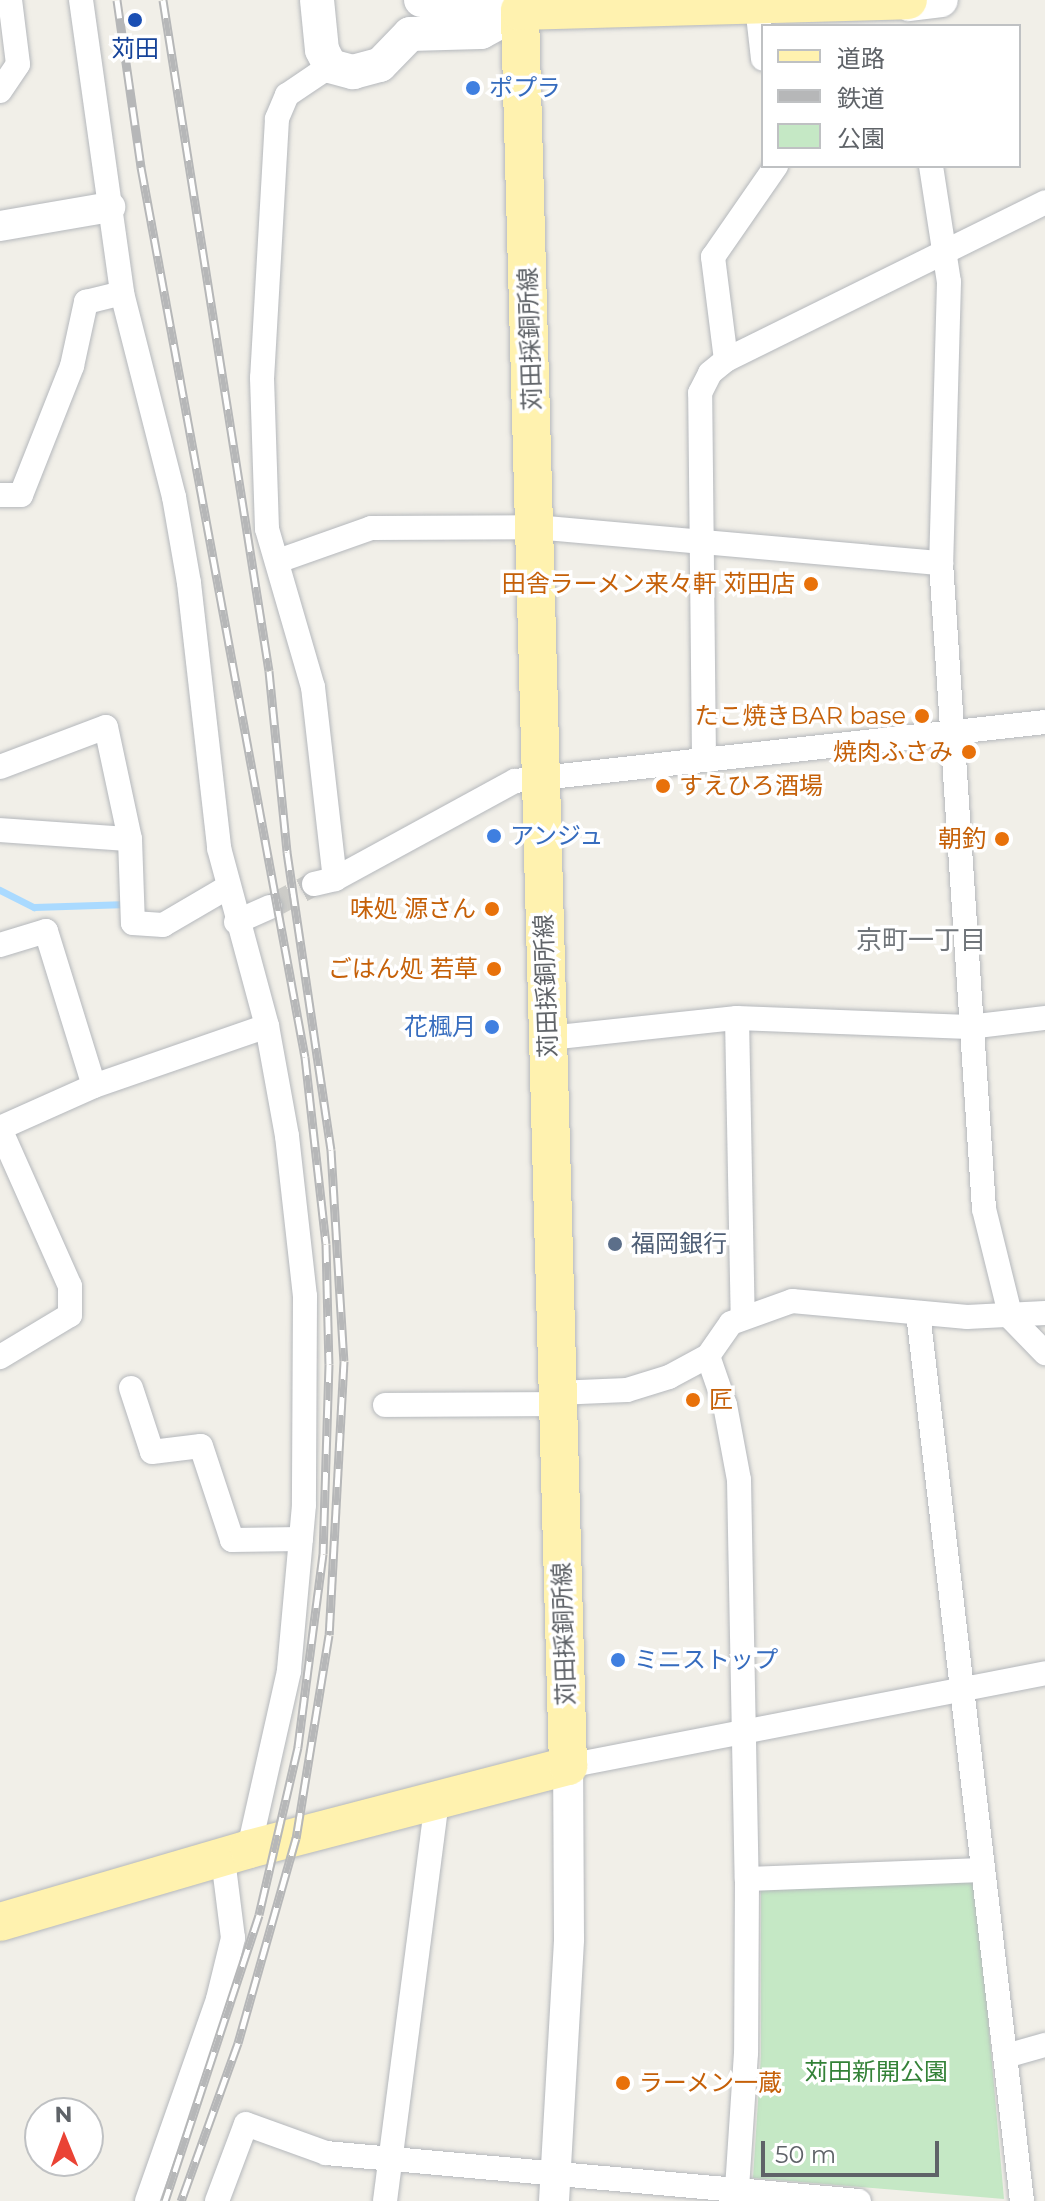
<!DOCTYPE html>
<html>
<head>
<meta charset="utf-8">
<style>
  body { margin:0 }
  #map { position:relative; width:1045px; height:2201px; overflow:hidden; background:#f1efe8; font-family:Montserrat,"Noto Sans JP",sans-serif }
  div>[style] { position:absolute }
  .green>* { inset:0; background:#c5e8c5 }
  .stream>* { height:7px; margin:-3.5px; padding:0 3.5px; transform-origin:3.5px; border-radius:3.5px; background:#aadaff }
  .minor-tunnel>* { height:24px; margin-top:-12px; transform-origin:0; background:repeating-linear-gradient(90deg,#ccccc8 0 24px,transparent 0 36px) }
  .roads { filter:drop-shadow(0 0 2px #b5b8bc) drop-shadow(0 0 2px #b5b8bc) }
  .minor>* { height:24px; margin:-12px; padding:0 12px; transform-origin:12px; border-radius:12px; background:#fff }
  .tertiary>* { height:30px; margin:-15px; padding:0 15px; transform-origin:15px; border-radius:15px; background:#fff }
  .secondary>* { height:34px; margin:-17px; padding:0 17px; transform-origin:17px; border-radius:17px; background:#fff }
  .primary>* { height:38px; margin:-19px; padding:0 19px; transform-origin:19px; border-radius:19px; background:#fff2af }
  .rail>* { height:9px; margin-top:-4.5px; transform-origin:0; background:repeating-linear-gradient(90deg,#fff 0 18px,#b6b7b8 0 36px); box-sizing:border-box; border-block:2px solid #b6b7b8 }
  .dots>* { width:22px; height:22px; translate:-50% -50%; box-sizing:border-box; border:4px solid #fff; border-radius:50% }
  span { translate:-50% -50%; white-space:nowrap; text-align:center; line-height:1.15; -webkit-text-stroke:7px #fff; paint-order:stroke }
  .transit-label { font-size:24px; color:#164399 }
  .shop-label { font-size:24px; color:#366cbe }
  .left { translate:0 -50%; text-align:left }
  .right { translate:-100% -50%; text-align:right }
  .street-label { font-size:24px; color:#5f6368 }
  .food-label { font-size:24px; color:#c56008 }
  .service-label { font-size:24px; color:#4e5e75 }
  .park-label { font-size:24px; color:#348238 }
  .neighbourhood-label { font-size:26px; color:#70757a }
  .legend { position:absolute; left:761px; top:24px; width:260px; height:144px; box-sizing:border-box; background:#fff; border:2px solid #bfc1c3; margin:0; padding:10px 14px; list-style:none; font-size:24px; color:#5f6368 }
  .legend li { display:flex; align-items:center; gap:16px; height:40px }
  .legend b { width:40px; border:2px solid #bfc1c3 }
  .north { position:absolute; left:24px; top:2097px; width:80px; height:80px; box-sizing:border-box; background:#fff; border:2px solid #bfc1c3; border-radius:50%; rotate:359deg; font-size:22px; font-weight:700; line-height:32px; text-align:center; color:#5f6368 }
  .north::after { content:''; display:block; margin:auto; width:28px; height:36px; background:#ea4335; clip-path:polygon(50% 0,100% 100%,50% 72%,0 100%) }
  .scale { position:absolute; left:761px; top:2141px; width:178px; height:36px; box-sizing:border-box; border:4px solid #5f6368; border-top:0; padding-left:10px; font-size:24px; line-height:28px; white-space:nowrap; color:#5f6368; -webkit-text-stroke:6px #fff; paint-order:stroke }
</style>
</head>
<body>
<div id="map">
  <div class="green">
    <i style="clip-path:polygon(976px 1881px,1004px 2199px,753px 2178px,761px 2055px,761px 1890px)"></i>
  </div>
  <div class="stream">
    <i style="left:0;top:890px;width:38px;rotate:27deg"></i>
    <i style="left:34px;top:907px;width:94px;rotate:-1.8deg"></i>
  </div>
  <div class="minor-tunnel">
    <i style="left:270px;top:907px;width:50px;rotate:-27.6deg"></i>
  </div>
  <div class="roads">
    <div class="minor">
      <i style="left:81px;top:0;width:296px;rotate:82deg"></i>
      <i style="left:122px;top:293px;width:211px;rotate:75.7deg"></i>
      <i style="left:174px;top:497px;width:87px;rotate:80.1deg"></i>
      <i style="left:189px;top:583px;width:267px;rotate:83.5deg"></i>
      <i style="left:219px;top:848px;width:184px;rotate:74.9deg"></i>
      <i style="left:267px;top:1026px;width:112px;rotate:79.7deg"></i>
      <i style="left:287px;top:1136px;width:161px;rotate:83.6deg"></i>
      <i style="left:305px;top:1296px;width:209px;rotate:90.3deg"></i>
      <i style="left:304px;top:1505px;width:167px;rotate:95.2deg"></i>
      <i style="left:289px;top:1671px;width:182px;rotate:102.7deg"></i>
      <i style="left:757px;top:6px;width:53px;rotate:83.5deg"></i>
      <i style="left:330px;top:66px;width:52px;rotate:146deg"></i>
      <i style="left:287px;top:95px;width:26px;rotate:113deg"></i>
      <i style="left:277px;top:119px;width:259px;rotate:93.3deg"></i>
      <i style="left:262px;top:378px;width:151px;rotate:88.1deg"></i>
      <i style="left:267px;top:529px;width:165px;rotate:73.8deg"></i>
      <i style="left:313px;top:687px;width:193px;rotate:83.5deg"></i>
      <i style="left:0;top:91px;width:32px;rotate:-56deg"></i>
      <i style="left:18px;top:64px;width:64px;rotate:-97.1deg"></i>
      <i style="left:931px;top:166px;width:117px;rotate:81.2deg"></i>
      <i style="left:949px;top:282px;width:281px;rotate:91.6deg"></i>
      <i style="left:941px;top:563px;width:647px;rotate:86.19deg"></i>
      <i style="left:984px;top:1209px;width:112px;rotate:76.1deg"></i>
      <i style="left:1011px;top:1318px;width:49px;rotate:45.8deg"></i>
      <i style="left:726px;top:360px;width:104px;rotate:-97.2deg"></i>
      <i style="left:713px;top:257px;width:111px;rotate:-55.3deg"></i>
      <i style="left:0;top:495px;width:21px"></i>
      <i style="left:21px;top:495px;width:139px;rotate:-68.4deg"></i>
      <i style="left:72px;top:366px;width:66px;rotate:-77.7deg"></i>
      <i style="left:86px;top:302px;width:37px;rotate:-14deg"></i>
      <i style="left:278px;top:561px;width:99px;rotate:-19.5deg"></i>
      <i style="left:371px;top:528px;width:164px;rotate:-0.3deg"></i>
      <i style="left:535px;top:527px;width:408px;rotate:5.1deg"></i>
      <i style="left:704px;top:760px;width:367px;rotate:-90.6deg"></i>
      <i style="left:700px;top:393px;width:22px;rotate:-63deg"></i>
      <i style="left:710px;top:373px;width:21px;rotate:-39deg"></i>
      <i style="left:726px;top:360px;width:356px;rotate:-26.3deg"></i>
      <i style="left:0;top:767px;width:113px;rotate:-20.7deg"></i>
      <i style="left:106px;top:727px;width:115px;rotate:77.9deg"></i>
      <i style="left:130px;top:839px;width:84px;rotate:88deg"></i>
      <i style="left:133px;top:923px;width:30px;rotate:4deg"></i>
      <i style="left:163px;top:925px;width:75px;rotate:-30.3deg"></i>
      <i style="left:0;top:830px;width:130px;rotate:4deg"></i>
      <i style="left:314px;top:884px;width:22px;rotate:-13deg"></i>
      <i style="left:335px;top:879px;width:205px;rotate:-28.6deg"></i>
      <i style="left:515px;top:781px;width:533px;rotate:-6.35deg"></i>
      <i style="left:236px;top:922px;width:37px;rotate:-24deg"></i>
      <i style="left:0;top:945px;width:48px;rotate:-16.9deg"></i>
      <i style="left:46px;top:931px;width:162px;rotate:72.8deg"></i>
      <i style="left:737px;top:1018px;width:299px;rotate:88.9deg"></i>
      <i style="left:549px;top:1038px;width:189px;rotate:-6.1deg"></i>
      <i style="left:737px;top:1018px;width:232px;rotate:2.2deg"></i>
      <i style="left:969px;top:1027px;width:77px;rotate:-6.8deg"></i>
      <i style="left:0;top:1128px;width:103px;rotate:-24.1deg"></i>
      <i style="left:94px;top:1086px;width:183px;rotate:-19.1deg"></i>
      <i style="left:0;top:1129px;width:172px;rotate:66deg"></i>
      <i style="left:70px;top:1286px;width:29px;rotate:90deg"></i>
      <i style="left:70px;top:1315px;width:82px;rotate:149deg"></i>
      <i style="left:918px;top:1313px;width:894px;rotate:83.32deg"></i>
      <i style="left:708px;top:1356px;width:52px;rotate:70.9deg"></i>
      <i style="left:725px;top:1405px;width:76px;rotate:79.4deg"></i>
      <i style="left:739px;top:1480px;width:399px;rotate:88.9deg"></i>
      <i style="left:747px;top:1879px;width:174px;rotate:90.3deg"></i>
      <i style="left:746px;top:2053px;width:137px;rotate:93.8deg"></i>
      <i style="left:131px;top:1388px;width:67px;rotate:71.8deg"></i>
      <i style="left:152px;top:1452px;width:49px;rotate:-7deg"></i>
      <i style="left:201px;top:1446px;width:99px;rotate:71.7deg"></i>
      <i style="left:232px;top:1540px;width:69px;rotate:-0.8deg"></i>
      <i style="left:556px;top:1393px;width:71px;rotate:-2.4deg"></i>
      <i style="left:627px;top:1390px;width:44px;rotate:-17.2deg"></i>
      <i style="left:669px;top:1377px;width:44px;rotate:-28.3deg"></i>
      <i style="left:708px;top:1356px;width:40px;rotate:-55.1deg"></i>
      <i style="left:731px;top:1323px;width:65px;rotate:-19.8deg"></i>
      <i style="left:792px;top:1301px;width:176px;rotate:5.2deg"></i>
      <i style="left:967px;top:1317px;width:78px;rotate:-2.9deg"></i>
      <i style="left:385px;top:1405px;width:172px;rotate:-0.3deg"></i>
      <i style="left:568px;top:1766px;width:486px;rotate:-11deg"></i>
      <i style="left:747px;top:1879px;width:236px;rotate:-2.2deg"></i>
      <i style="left:1006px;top:2056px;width:41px;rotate:-15.8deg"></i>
      <i style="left:147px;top:2201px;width:214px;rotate:-70.6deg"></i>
      <i style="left:218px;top:1999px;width:63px;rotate:-76.2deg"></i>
      <i style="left:233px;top:1938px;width:80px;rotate:-97.2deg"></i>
      <i style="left:217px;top:2201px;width:82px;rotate:-69.4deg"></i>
      <i style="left:246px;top:2124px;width:85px;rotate:19.9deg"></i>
      <i style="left:326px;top:2153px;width:535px;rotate:5.15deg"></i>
      <i style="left:385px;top:2201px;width:403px;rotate:-82.6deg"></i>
    </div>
    <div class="tertiary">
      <i style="left:0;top:226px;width:112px;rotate:-9.8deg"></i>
      <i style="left:554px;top:2201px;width:262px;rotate:-86.7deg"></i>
      <i style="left:569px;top:1939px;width:173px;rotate:-90.3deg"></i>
    </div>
    <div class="secondary">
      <i style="left:317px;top:0;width:50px;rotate:84.3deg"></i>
      <i style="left:322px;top:50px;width:18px;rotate:63deg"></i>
      <i style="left:330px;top:66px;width:24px;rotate:15deg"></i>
      <i style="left:353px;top:72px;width:28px;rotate:-15deg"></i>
      <i style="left:380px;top:65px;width:43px;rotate:-45.9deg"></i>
      <i style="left:410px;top:34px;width:71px;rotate:-1.6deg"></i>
      <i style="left:481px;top:32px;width:44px;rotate:-28.3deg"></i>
      <i style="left:421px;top:0;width:59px;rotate:1deg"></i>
      <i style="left:480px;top:1px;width:41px;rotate:14deg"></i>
      <i style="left:909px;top:4px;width:32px;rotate:-7deg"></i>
    </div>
    <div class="primary">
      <i style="left:0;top:1922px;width:259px;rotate:-16.3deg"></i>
      <i style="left:249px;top:1849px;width:330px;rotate:-14.6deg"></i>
      <i style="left:568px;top:1766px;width:1756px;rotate:-91.57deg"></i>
      <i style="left:520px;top:11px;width:388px;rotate:-1.6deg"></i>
    </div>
  </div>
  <div class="rail">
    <i style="left:117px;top:0;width:169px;rotate:81.8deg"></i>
    <i style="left:141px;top:167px;width:905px;rotate:79.56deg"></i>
    <i style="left:305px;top:1057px;width:188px;rotate:83.6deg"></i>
    <i style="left:326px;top:1244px;width:120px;rotate:88.6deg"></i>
    <i style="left:329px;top:1364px;width:190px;rotate:91.8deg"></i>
    <i style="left:323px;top:1554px;width:195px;rotate:97.4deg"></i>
    <i style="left:298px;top:1747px;width:172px;rotate:103.1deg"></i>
    <i style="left:259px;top:1915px;width:301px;rotate:108.2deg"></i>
    <i style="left:163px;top:0;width:679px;rotate:81.02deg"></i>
    <i style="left:269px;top:671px;width:182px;rotate:84.3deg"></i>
    <i style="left:287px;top:852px;width:301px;rotate:81.6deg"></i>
    <i style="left:331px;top:1150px;width:211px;rotate:86.5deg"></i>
    <i style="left:344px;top:1361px;width:274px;rotate:93.1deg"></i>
    <i style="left:329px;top:1635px;width:206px;rotate:99.2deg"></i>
    <i style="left:296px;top:1838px;width:213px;rotate:105.8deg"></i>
    <i style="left:238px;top:2043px;width:168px;rotate:109.8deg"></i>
  </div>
  <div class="dots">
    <i style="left:135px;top:20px;background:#1a4fb4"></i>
    <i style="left:473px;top:88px;background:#3f7fe0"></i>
    <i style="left:811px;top:584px;background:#e8710a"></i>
    <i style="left:922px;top:716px;background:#e8710a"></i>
    <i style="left:969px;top:752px;background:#e8710a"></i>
    <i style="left:663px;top:786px;background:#e8710a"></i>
    <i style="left:494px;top:836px;background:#3f7fe0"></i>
    <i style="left:1002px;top:839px;background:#e8710a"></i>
    <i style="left:492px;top:909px;background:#e8710a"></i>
    <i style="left:494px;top:969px;background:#e8710a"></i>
    <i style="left:492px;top:1027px;background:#3f7fe0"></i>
    <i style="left:615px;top:1244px;background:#5c6f8a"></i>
    <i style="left:693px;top:1400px;background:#e8710a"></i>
    <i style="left:618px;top:1660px;background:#3f7fe0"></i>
    <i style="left:623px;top:2083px;background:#e8710a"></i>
  </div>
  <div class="transit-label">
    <span style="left:135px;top:49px">苅田</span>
  </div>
  <div class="shop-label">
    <span class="left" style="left:489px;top:88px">ポプラ</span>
    <span class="left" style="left:510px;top:836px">アンジュ</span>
    <span class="right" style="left:476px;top:1027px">花楓月</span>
    <span class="left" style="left:634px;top:1660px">ミニストップ</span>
  </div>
  <div class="street-label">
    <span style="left:530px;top:339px;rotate:-92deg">苅田採銅所線</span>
    <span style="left:546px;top:986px;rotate:-92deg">苅田採銅所線</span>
    <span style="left:564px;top:1634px;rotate:-92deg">苅田採銅所線</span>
  </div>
  <div class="food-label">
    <span class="right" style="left:795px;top:584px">田舎ラーメン来々軒 苅田店</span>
    <span class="right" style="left:906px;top:716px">たこ焼きBAR base</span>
    <span class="right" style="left:953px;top:752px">焼肉ふさみ</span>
    <span class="left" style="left:679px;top:786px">すえひろ酒場</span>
    <span class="right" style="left:986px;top:839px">朝釣</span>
    <span class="right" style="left:476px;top:909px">味処 源さん</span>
    <span class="right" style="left:478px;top:969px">ごはん処 若草</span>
    <span class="left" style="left:709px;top:1400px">匠</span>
    <span class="left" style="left:639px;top:2083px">ラーメン一蔵</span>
  </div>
  <div class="service-label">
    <span class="left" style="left:631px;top:1244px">福岡銀行</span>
  </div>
  <div class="park-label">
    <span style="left:876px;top:2072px">苅田新開公園</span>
  </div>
  <div class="neighbourhood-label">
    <span style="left:921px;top:941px">京町一丁目</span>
  </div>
  <ul class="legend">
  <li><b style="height:10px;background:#fff2af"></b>道路</li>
  <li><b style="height:10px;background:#b6b7b8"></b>鉄道</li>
  <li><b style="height:22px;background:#c5e8c5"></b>公園</li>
  </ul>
  <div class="north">N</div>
  <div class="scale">50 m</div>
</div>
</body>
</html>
